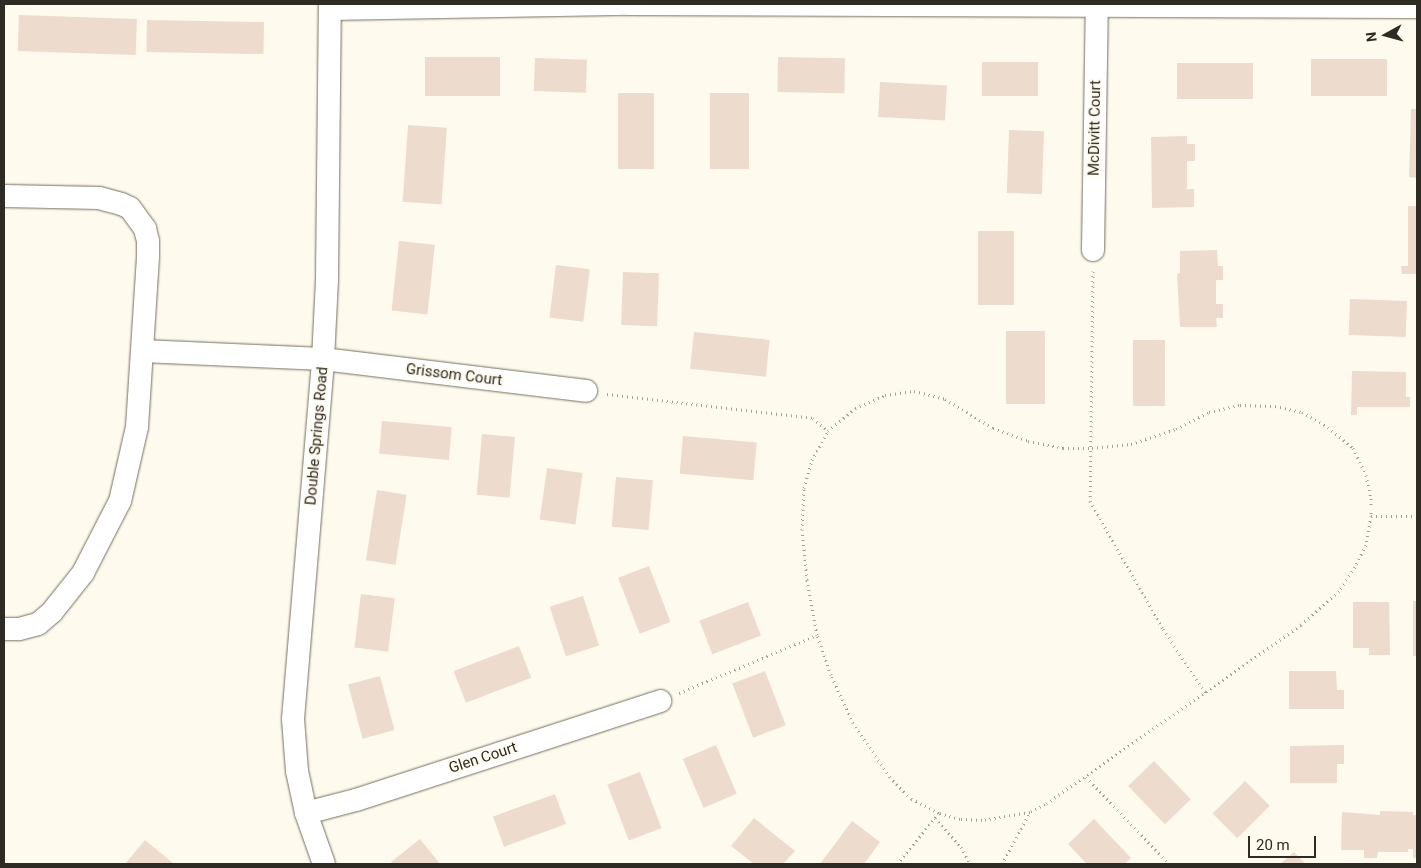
<!DOCTYPE html>
<html>
<head>
<meta charset="utf-8">
<style>
  body { margin:0 }
  #map { position:relative; width:1421px; height:868px; overflow:hidden; background:#fefaee; font-family:Roboto,sans-serif }
  div>[style] { position:absolute }
  .building>* { inset:0; background:#eddbce; transform-origin:0 0 }
  .path>* { height:3px; margin-top:-1.5px; transform-origin:0; background:repeating-linear-gradient(90deg,#a4a096 0 1px,transparent 0 5px) }
  .roads { filter:drop-shadow(0 0 1px #756f5d) drop-shadow(0 0 1px #756f5d) }
  .street>* { height:22px; margin:-11px; padding:0 11px; transform-origin:11px; border-radius:11px; background:#fff }
  span { translate:-50% -50%; white-space:nowrap; text-align:center; line-height:1.15; -webkit-text-stroke:4px #fefaee; paint-order:stroke }
  .street-label { font-size:15px; color:#2e2b24 }
  .frame { position:absolute; inset:0; border:5px solid #2e2b24; pointer-events:none }
  .north { position:absolute; left:1361px; top:10px; width:50px; height:50px; -webkit-text-stroke:4px #fefaee; paint-order:stroke; rotate:263deg; font-size:14px; font-weight:700; line-height:20px; text-align:center; color:#2e2b24 }
  .north::after { content:''; display:block; margin:auto; width:18px; height:22px; background:#2e2b24; clip-path:polygon(50% 0,100% 100%,50% 72%,0 100%) }
  .scale { position:absolute; left:1248px; top:836px; width:68px; height:22px; box-sizing:border-box; border:2px solid #2e2b24; border-top:0; padding-left:6px; font-size:15px; line-height:18px; white-space:nowrap; color:#2e2b24; -webkit-text-stroke:4px #fefaee; paint-order:stroke }
</style>
</head>
<body>
<div id="map">
  <div class="building">
    <i style="left:19px;top:15px;width:118px;height:36px;rotate:2deg"></i>
    <i style="left:147px;top:20px;width:117px;height:32px;rotate:1deg"></i>
    <i style="left:500px;top:57px;width:39px;height:75px;rotate:90deg"></i>
    <i style="left:778px;top:57px;width:67px;height:35px;rotate:1deg"></i>
    <i style="left:535px;top:58px;width:52px;height:33px;rotate:2deg"></i>
    <i style="left:1387px;top:59px;width:37px;height:76px;rotate:90deg"></i>
    <i style="left:982px;top:62px;width:56px;height:34px"></i>
    <i style="left:1177px;top:63px;width:76px;height:36px"></i>
    <i style="left:880px;top:82px;width:67px;height:35px;rotate:3deg"></i>
    <i style="left:618px;top:93px;width:36px;height:76px"></i>
    <i style="left:710px;top:93px;width:39px;height:76px"></i>
    <i style="clip-path:polygon(1411px 109px,1417px 109px,1417px 178px,1409px 177px)"></i>
    <i style="left:408px;top:125px;width:39px;height:77px;rotate:4deg"></i>
    <i style="left:1009px;top:130px;width:35px;height:63px;rotate:2deg"></i>
    <i style="clip-path:polygon(1187px 136px,1187px 144px,1195px 144px,1195px 161px,1187px 161px,1187px 189px,1194px 189px,1194px 207px,1152px 208px,1151px 137px)"></i>
    <i style="clip-path:polygon(1408px 206px,1417px 206px,1417px 274px,1402px 274px,1401px 266px,1408px 266px)"></i>
    <i style="left:978px;top:231px;width:36px;height:74px"></i>
    <i style="left:399px;top:241px;width:36px;height:70px;rotate:6deg"></i>
    <i style="clip-path:polygon(1217px 250px,1218px 266px,1223px 266px,1223px 280px,1216px 280px,1216px 304px,1223px 304px,1223px 318px,1216px 318px,1217px 327px,1180px 327px,1177px 274px,1180px 273px,1180px 251px)"></i>
    <i style="left:556px;top:265px;width:34px;height:53px;rotate:7deg"></i>
    <i style="left:623px;top:272px;width:36px;height:53px;rotate:2deg"></i>
    <i style="left:1350px;top:299px;width:57px;height:36px;rotate:2deg"></i>
    <i style="left:1006px;top:331px;width:39px;height:73px"></i>
    <i style="left:694px;top:332px;width:76px;height:37px;rotate:6deg"></i>
    <i style="left:1133px;top:340px;width:32px;height:66px"></i>
    <i style="clip-path:polygon(1352px 371px,1406px 372px,1406px 397px,1410px 397px,1410px 407px,1357px 407px,1357px 415px,1351px 415px)"></i>
    <i style="left:382px;top:421px;width:70px;height:33px;rotate:5deg"></i>
    <i style="left:482px;top:434px;width:33px;height:61px;rotate:5deg"></i>
    <i style="left:683px;top:436px;width:74px;height:38px;rotate:5deg"></i>
    <i style="left:547px;top:468px;width:36px;height:52px;rotate:8deg"></i>
    <i style="left:616px;top:477px;width:37px;height:50px;rotate:5deg"></i>
    <i style="left:377px;top:490px;width:30px;height:71px;rotate:9deg"></i>
    <i style="left:649px;top:566px;width:60px;height:33px;rotate:69deg"></i>
    <i style="left:361px;top:594px;width:34px;height:54px;rotate:7deg"></i>
    <i style="left:583px;top:596px;width:52px;height:35px;rotate:72deg"></i>
    <i style="left:1413px;top:601px;width:4px;height:55px"></i>
    <i style="left:748px;top:602px;width:36px;height:52px;rotate:69deg"></i>
    <i style="clip-path:polygon(1353px 602px,1389px 602px,1390px 655px,1369px 655px,1369px 648px,1353px 648px)"></i>
    <i style="left:519px;top:646px;width:34px;height:70px;rotate:69deg"></i>
    <i style="left:765px;top:671px;width:58px;height:35px;rotate:69deg"></i>
    <i style="clip-path:polygon(1289px 671px,1336px 671px,1337px 690px,1344px 690px,1344px 709px,1289px 709px)"></i>
    <i style="left:380px;top:676px;width:56px;height:33px;rotate:75deg"></i>
    <i style="left:716px;top:745px;width:53px;height:36px;rotate:67deg"></i>
    <i style="clip-path:polygon(1344px 745px,1344px 764px,1337px 764px,1337px 783px,1290px 783px,1290px 746px)"></i>
    <i style="left:1154px;top:761px;width:53px;height:36px;rotate:46deg"></i>
    <i style="left:640px;top:772px;width:60px;height:35px;rotate:69deg"></i>
    <i style="left:1245px;top:781px;width:35px;height:46px;rotate:45deg"></i>
    <i style="left:555px;top:794px;width:32px;height:66px;rotate:70deg"></i>
    <i style="clip-path:polygon(1380px 811px,1413px 812px,1413px 815px,1417px 815px,1417px 858px,1413px 858px,1413px 849px,1408px 849px,1408px 852px,1378px 852px,1377px 858px,1364px 858px,1364px 850px,1341px 850px,1342px 812px,1380px 815px)"></i>
    <i style="clip-path:polygon(754px 818px,795px 851px,783px 864px,754px 864px,731px 846px)"></i>
    <i style="clip-path:polygon(1094px 819px,1131px 858px,1125px 864px,1087px 864px,1068px 844px)"></i>
    <i style="clip-path:polygon(852px 821px,880px 842px,864px 864px,820px 864px)"></i>
    <i style="clip-path:polygon(420px 839px,440px 864px,393px 864px,391px 862px)"></i>
    <i style="clip-path:polygon(145px 840px,174px 864px,125px 864px)"></i>
    <i style="clip-path:polygon(1294px 852px,1306px 864px,1280px 864px)"></i>
  </div>
  <div class="path">
    <i style="left:1093px;top:271px;width:230px;rotate:90.7deg"></i>
    <i style="left:1090px;top:501px;width:147px;rotate:60.3deg"></i>
    <i style="left:1163px;top:629px;width:78px;rotate:56.5deg"></i>
    <i style="left:914px;top:391px;width:32px;rotate:14deg"></i>
    <i style="left:945px;top:399px;width:56px;rotate:31.1deg"></i>
    <i style="left:993px;top:428px;width:37px;rotate:20deg"></i>
    <i style="left:1028px;top:441px;width:36px;rotate:11deg"></i>
    <i style="left:1063px;top:448px;width:29px"></i>
    <i style="left:1092px;top:448px;width:39px;rotate:-6deg"></i>
    <i style="left:1131px;top:444px;width:47px;rotate:-18.4deg"></i>
    <i style="left:1176px;top:429px;width:37px;rotate:-27deg"></i>
    <i style="left:1209px;top:412px;width:32px;rotate:-13deg"></i>
    <i style="left:1240px;top:405px;width:35px;rotate:2deg"></i>
    <i style="left:1275px;top:406px;width:28px;rotate:13deg"></i>
    <i style="left:1302px;top:412px;width:30px;rotate:30deg"></i>
    <i style="left:1328px;top:427px;width:33px;rotate:40deg"></i>
    <i style="left:1353px;top:448px;width:30px;rotate:64deg"></i>
    <i style="left:1366px;top:475px;width:24px;rotate:78deg"></i>
    <i style="left:1371px;top:498px;width:18px;rotate:90deg"></i>
    <i style="left:1371px;top:516px;width:29px;rotate:100deg"></i>
    <i style="left:1366px;top:545px;width:25px;rotate:117deg"></i>
    <i style="left:1355px;top:567px;width:29px;rotate:124deg"></i>
    <i style="left:1339px;top:591px;width:51px;rotate:138.2deg"></i>
    <i style="left:1301px;top:625px;width:312px;rotate:145deg"></i>
    <i style="left:1045px;top:804px;width:17px;rotate:152deg"></i>
    <i style="left:1030px;top:812px;width:49px;rotate:170.5deg"></i>
    <i style="left:982px;top:820px;width:22px;rotate:-177deg"></i>
    <i style="left:960px;top:819px;width:22px;rotate:-164deg"></i>
    <i style="left:939px;top:813px;width:31px;rotate:-153deg"></i>
    <i style="left:911px;top:799px;width:30px;rotate:-134deg"></i>
    <i style="left:890px;top:777px;width:65px;rotate:-124.4deg"></i>
    <i style="left:853px;top:723px;width:53px;rotate:-114.6deg"></i>
    <i style="left:831px;top:675px;width:42px;rotate:-109.3deg"></i>
    <i style="left:817px;top:635px;width:56px;rotate:-100.3deg"></i>
    <i style="left:807px;top:580px;width:50px;rotate:-95.7deg"></i>
    <i style="left:802px;top:530px;width:42px;rotate:-87.3deg"></i>
    <i style="left:804px;top:488px;width:29px;rotate:-74deg"></i>
    <i style="left:812px;top:460px;width:33px;rotate:-61deg"></i>
    <i style="left:828px;top:431px;width:35px;rotate:-40deg"></i>
    <i style="left:855px;top:408px;width:33px;rotate:-23deg"></i>
    <i style="left:885px;top:395px;width:29px;rotate:-8deg"></i>
    <i style="left:607px;top:394px;width:207px;rotate:6.6deg"></i>
    <i style="left:813px;top:418px;width:20px;rotate:41deg"></i>
    <i style="left:1371px;top:516px;width:46px"></i>
    <i style="left:679px;top:693px;width:150px;rotate:-22.8deg"></i>
    <i style="left:1086px;top:777px;width:120px;rotate:46.3deg"></i>
    <i style="left:935px;top:818px;width:39px;rotate:48deg"></i>
    <i style="left:961px;top:847px;width:19px;rotate:62deg"></i>
    <i style="left:897px;top:864px;width:66px;rotate:-50.5deg"></i>
    <i style="left:1002px;top:864px;width:59px;rotate:-61.7deg"></i>
  </div>
  <div class="roads">
    <div class="street">
      <i style="left:330px;top:9px;width:299px;rotate:-1deg"></i>
      <i style="left:629px;top:4px;width:788px;rotate:0.22deg"></i>
      <i style="left:4px;top:196px;width:95px;rotate:1.2deg"></i>
      <i style="left:99px;top:198px;width:23px;rotate:15deg"></i>
      <i style="left:121px;top:204px;width:10px;rotate:24deg"></i>
      <i style="left:130px;top:208px;width:26px;rotate:54deg"></i>
      <i style="left:145px;top:229px;width:12px;rotate:76deg"></i>
      <i style="left:148px;top:241px;width:16px;rotate:90deg"></i>
      <i style="left:148px;top:257px;width:170px;rotate:93.7deg"></i>
      <i style="left:137px;top:427px;width:76px;rotate:102.9deg"></i>
      <i style="left:120px;top:501px;width:81px;rotate:117.2deg"></i>
      <i style="left:83px;top:573px;width:50px;rotate:128.5deg"></i>
      <i style="left:52px;top:612px;width:18px;rotate:139deg"></i>
      <i style="left:38px;top:624px;width:20px;rotate:165deg"></i>
      <i style="left:19px;top:629px;width:15px;rotate:180deg"></i>
      <i style="left:1093px;top:250px;width:244px;rotate:-89.1deg"></i>
      <i style="left:142px;top:351px;width:181px;rotate:2.5deg"></i>
      <i style="left:323px;top:359px;width:265px;rotate:6.9deg"></i>
      <i style="left:306px;top:813px;width:52px;rotate:-14.6deg"></i>
      <i style="left:356px;top:800px;width:320px;rotate:-18deg"></i>
      <i style="left:324px;top:864px;width:54px;rotate:-109.4deg"></i>
      <i style="left:306px;top:813px;width:43px;rotate:-102.1deg"></i>
      <i style="left:297px;top:771px;width:52px;rotate:-94.4deg"></i>
      <i style="left:293px;top:719px;width:361px;rotate:-85.2deg"></i>
      <i style="left:323px;top:359px;width:80px;rotate:-87.1deg"></i>
      <i style="left:327px;top:279px;width:275px;rotate:-89.4deg"></i>
    </div>
  </div>
  <div class="street-label">
    <span style="left:1095px;top:128px;rotate:-89deg">McDivitt Court</span>
    <span style="left:454px;top:375px;rotate:7deg">Grissom Court</span>
    <span style="left:317px;top:436px;rotate:-85deg">Double Springs Road</span>
    <span style="left:483px;top:758px;rotate:-18deg">Glen Court</span>
  </div>
  <div class="frame"></div>
  <div class="north">N</div>
  <div class="scale">20 m</div>
</div>
</body>
</html>
